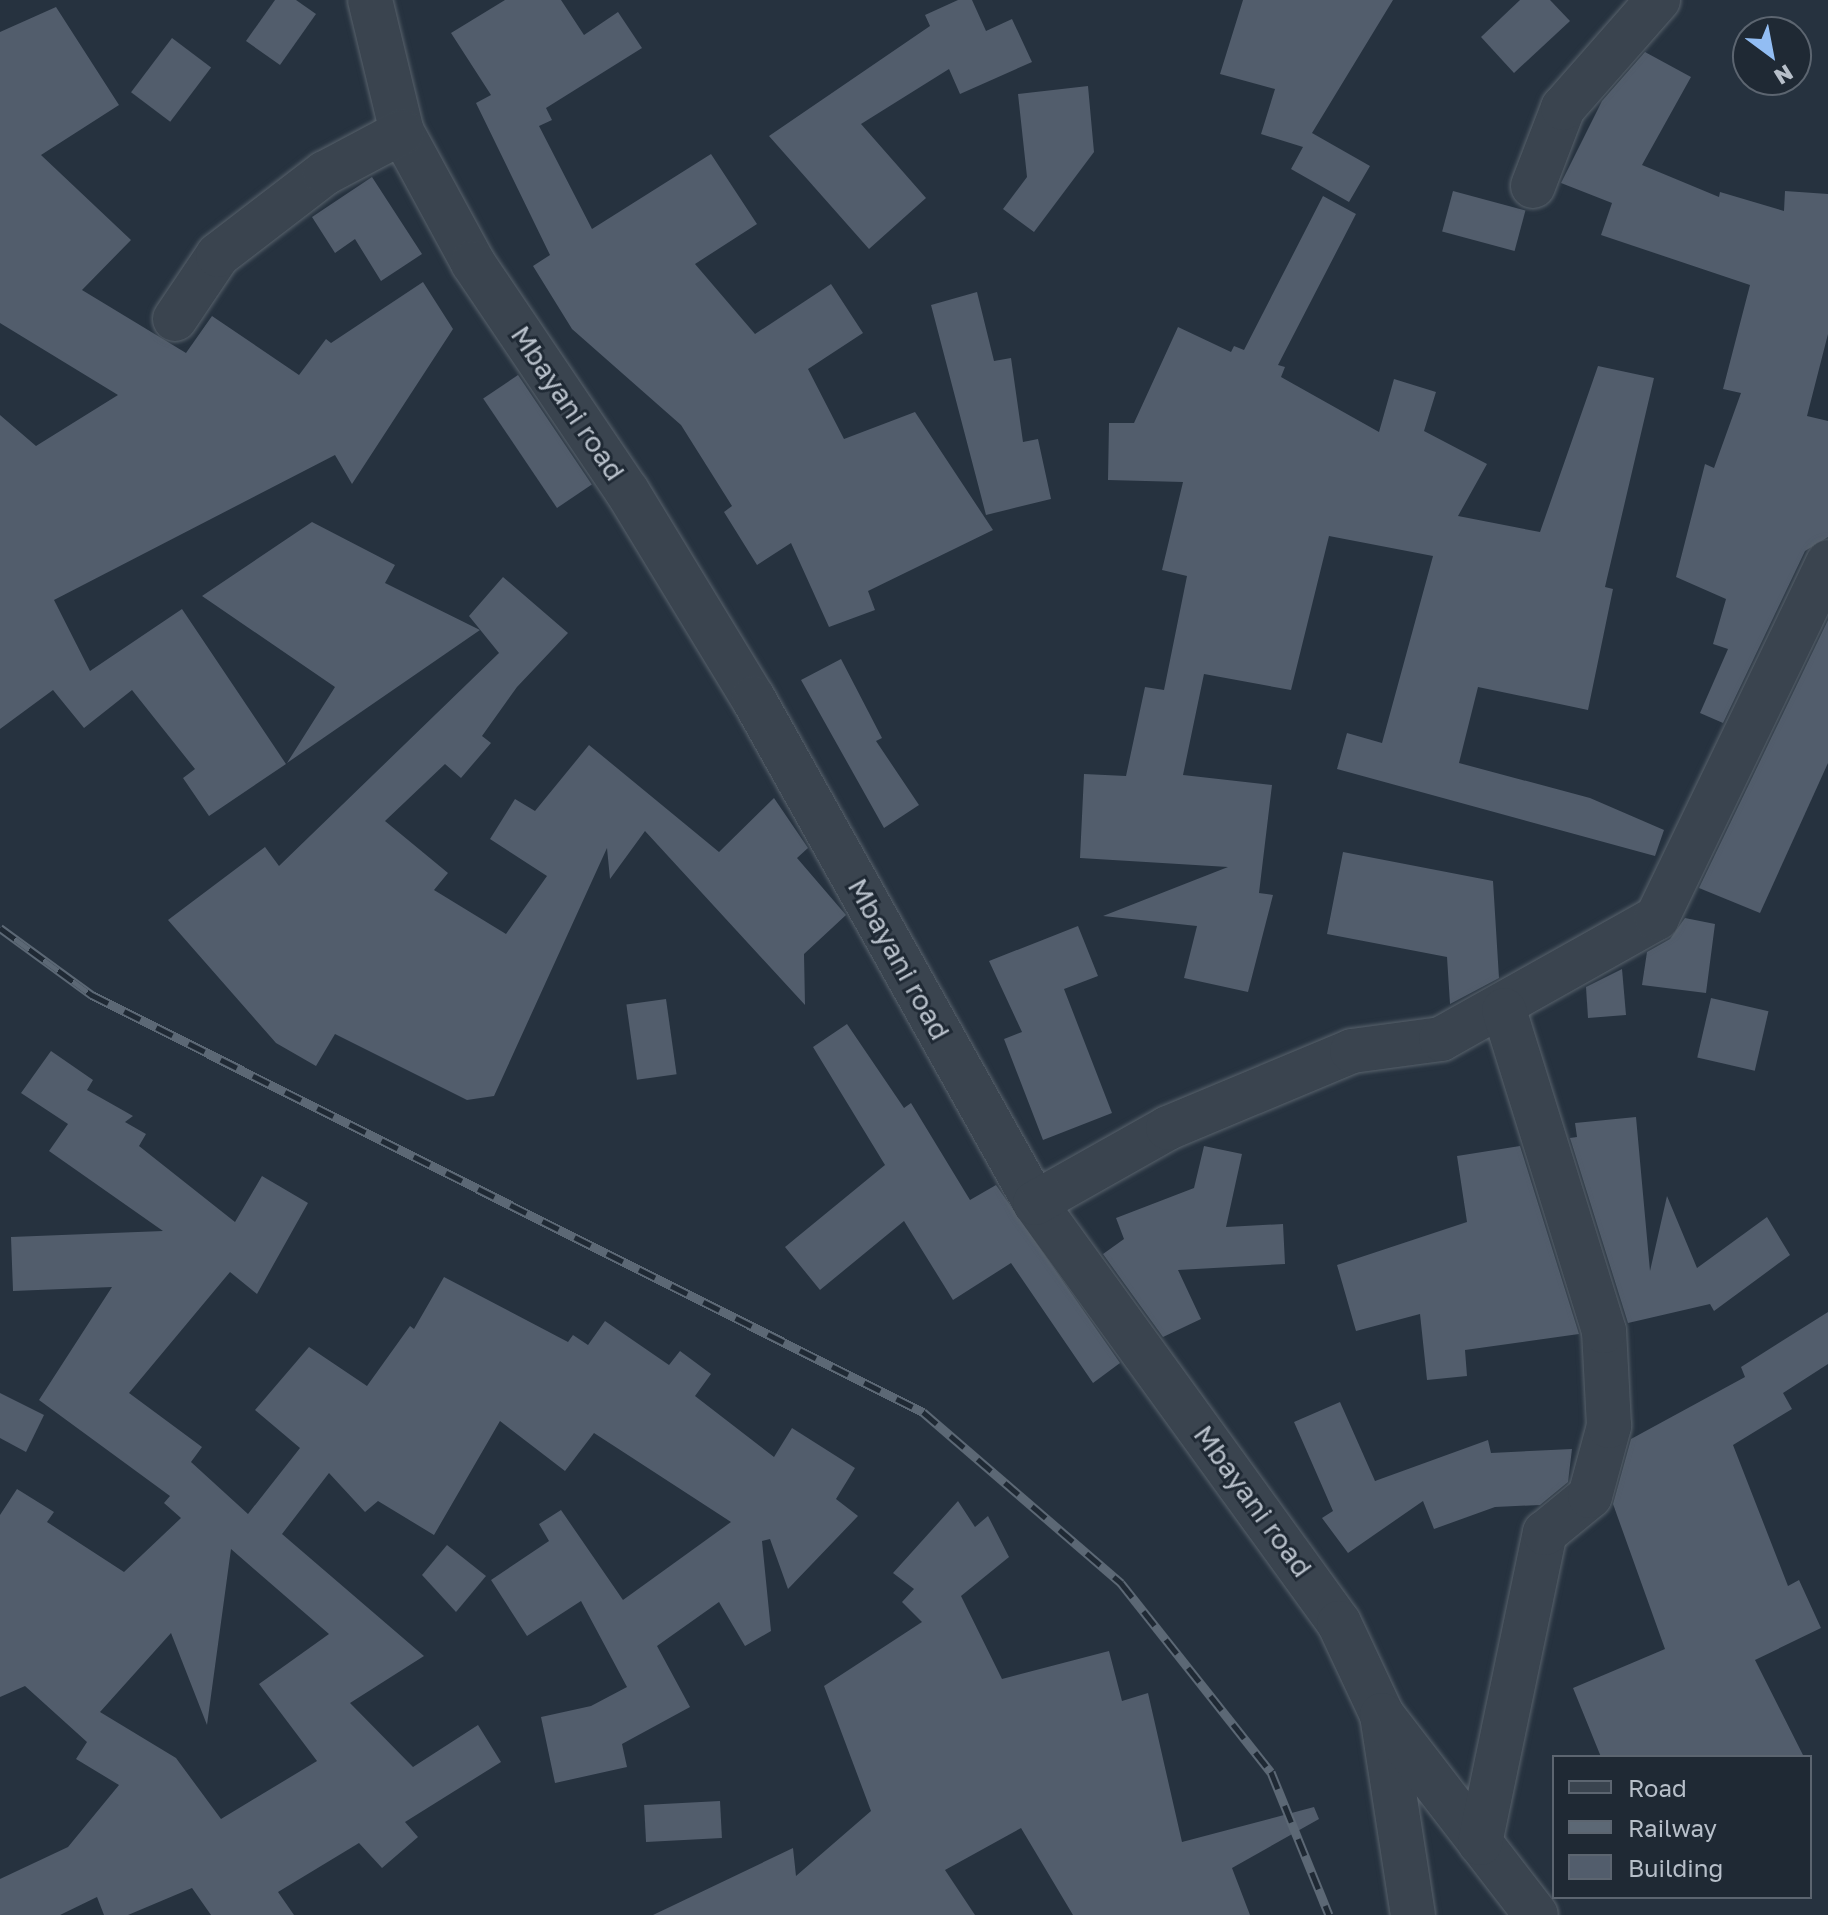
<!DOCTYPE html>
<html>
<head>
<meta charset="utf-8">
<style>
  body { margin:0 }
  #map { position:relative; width:1828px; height:1915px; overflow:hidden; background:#26323f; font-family:"Golos Text",sans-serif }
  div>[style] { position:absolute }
  .building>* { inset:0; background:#525d6c; transform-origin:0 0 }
  .roads { filter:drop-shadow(0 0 2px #58626c) drop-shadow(0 0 2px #58626c) }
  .minor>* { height:44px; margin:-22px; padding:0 22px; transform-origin:22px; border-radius:22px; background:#3a444f }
  .rail>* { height:9px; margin-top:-4.5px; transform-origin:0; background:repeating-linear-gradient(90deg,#1f2934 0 18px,#5c6875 0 36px); box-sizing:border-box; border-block:2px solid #5c6875 }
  span { translate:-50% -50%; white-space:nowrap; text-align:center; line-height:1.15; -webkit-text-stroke:6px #1f2934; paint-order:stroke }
  .street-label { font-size:28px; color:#b7bfc9 }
  .legend { position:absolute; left:1552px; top:1755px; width:260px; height:144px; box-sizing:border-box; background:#1f2934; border:2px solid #5c6570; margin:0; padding:10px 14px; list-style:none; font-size:24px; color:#b7bfc9 }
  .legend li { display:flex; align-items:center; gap:16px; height:40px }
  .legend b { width:40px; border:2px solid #5c6570 }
  .north { position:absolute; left:1732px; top:16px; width:80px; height:80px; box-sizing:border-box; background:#1f2934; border:2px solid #5c6570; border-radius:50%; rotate:148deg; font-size:22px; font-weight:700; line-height:32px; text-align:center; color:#b7bfc9 }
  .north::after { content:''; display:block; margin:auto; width:28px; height:36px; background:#92bdf3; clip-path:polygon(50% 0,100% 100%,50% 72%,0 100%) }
</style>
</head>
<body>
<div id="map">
  <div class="building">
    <i style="clip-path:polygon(275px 0,296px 0,316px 14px,280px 65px,246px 41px)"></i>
    <i style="clip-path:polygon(505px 0,561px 0,584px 35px,618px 12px,642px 48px,546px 108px,552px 120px,539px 126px,592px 229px,711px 154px,757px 224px,695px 264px,755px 334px,831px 284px,863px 333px,808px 369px,844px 439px,915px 412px,993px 530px,868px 591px,875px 610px,829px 627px,791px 543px,757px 565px,724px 512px,732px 506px,681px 425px,572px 329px,533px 266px,550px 255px,476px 103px,491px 95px,451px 33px)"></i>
    <i style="clip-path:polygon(958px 0,972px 0,986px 31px,1012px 19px,1032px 62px,960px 94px,949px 69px,861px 124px,926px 198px,869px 249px,769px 136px,930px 26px,925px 15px)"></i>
    <i style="clip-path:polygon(1243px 0,1393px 0,1312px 133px,1370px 166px,1349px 202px,1291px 169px,1303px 147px,1261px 134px,1275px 89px,1220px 74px)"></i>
    <i style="clip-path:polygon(1520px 0,1550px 0,1570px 21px,1514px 73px,1481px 37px)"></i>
    <i style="clip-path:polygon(56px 7px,119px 105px,41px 155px,131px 240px,82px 290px,186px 353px,212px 316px,299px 375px,326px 339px,331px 343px,423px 282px,453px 329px,352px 484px,335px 455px,54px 600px,90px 671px,182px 609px,286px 764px,209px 816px,183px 778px,195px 769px,132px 690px,84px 728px,53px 690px,0 729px,0 415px,36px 446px,118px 395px,0 323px,0 32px)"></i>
    <i style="left:172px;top:38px;width:49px;height:68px;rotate:37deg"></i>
    <i style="clip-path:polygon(1645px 52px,1691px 77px,1642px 165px,1719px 197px,1720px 192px,1784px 211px,1785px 191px,1828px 194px,1828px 334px,1807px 416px,1828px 421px,1828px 537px,1805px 551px,1723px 723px,1700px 713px,1728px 649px,1713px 644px,1726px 599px,1676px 577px,1705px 464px,1714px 468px,1741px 393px,1723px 389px,1750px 285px,1601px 235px,1612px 203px,1561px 183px,1602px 101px)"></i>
    <i style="clip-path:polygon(1088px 86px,1094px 152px,1034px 232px,1003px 209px,1027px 177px,1018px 94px)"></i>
    <i style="clip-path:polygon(372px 177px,422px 254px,381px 281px,355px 239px,335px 253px,312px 217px)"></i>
    <i style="left:1453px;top:191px;width:75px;height:42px;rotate:15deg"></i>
    <i style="clip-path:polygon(1323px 196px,1356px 214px,1278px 365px,1285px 367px,1281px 377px,1379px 432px,1394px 379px,1436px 392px,1424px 431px,1487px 464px,1458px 516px,1540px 532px,1598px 366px,1654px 378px,1605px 587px,1613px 589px,1588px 710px,1478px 687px,1459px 763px,1590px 798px,1664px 830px,1655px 856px,1337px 769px,1347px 733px,1382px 743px,1433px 556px,1329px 536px,1291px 690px,1204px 674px,1183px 775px,1272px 785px,1259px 893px,1273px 895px,1248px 992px,1184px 978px,1197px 926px,1103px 916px,1228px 867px,1080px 858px,1084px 774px,1126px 776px,1145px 687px,1164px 690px,1187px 576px,1162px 570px,1183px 482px,1108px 480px,1109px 423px,1134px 423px,1178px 327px,1231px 352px,1234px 346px,1244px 350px)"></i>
    <i style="clip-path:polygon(977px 292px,994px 361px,1011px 358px,1023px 442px,1038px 439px,1051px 499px,986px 515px,931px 305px)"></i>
    <i style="left:518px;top:375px;width:132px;height:42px;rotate:56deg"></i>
    <i style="clip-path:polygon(312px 522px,395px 565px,385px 583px,480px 630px,287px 763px,335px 687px,202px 596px)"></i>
    <i style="clip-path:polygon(503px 577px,568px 633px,517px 687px,482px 736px,491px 743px,461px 778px,445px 764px,385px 821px,448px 873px,434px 890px,506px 934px,547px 876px,490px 839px,515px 799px,535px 811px,589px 745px,719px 852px,774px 798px,808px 848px,797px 858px,846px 915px,804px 954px,805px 1005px,645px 831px,610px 879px,607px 848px,494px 1096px,467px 1100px,335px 1034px,316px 1066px,276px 1043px,168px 920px,265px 847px,279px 866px,499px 653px,469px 616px)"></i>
    <i style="clip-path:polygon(1828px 620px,1828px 763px,1760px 913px,1699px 888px)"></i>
    <i style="clip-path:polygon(841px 659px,882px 738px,876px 741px,919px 805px,884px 828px,801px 680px)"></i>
    <i style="clip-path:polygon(1343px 852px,1493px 881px,1499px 978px,1450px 1004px,1447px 957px,1327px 934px)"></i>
    <i style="clip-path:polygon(1685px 918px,1715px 924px,1706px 993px,1642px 985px,1647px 952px,1670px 939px)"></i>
    <i style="clip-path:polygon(1078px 926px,1098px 976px,1064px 989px,1112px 1113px,1043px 1140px,1004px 1039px,1022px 1032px,989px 961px)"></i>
    <i style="clip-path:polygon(1622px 969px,1626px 1015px,1588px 1018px,1586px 987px)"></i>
    <i style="left:1711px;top:998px;width:59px;height:61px;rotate:13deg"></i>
    <i style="left:666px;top:999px;width:76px;height:40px;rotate:82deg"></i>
    <i style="clip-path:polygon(847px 1024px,904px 1108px,911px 1103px,970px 1200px,996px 1185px,1120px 1363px,1093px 1383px,1011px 1263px,953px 1300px,904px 1221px,820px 1290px,785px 1247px,885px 1165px,813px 1047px)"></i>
    <i style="clip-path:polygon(evenodd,51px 1051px,93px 1080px,87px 1090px,133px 1116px,125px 1122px,146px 1134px,139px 1146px,235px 1222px,262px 1176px,308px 1203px,257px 1294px,230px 1272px,129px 1393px,202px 1447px,191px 1462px,248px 1514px,300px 1448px,255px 1410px,309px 1347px,367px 1386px,410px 1326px,414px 1329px,444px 1277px,568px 1342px,573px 1335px,588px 1345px,605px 1321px,669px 1365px,680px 1351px,711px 1374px,695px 1396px,774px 1457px,792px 1428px,855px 1468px,836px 1499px,858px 1516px,788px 1589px,770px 1539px,762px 1541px,771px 1631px,745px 1646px,719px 1602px,657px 1646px,690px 1707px,622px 1744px,627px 1767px,555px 1783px,541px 1717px,591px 1706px,627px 1687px,581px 1601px,527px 1636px,491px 1580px,549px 1541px,539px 1524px,561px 1510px,623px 1600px,731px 1522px,594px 1433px,565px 1471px,500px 1421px,434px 1535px,378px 1501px,365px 1512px,329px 1473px,282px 1534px,424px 1656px,350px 1703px,413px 1767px,478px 1725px,501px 1762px,405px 1822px,418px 1837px,382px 1868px,359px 1843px,278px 1892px,294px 1915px,211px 1915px,192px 1888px,128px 1915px,104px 1915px,97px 1897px,60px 1915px,0 1915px,0 1879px,68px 1847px,119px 1785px,76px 1759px,87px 1742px,25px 1686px,0 1697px,0 1515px,17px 1489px,54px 1512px,47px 1522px,124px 1572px,181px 1518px,164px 1503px,170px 1496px,39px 1400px,112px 1287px,13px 1291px,11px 1237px,163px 1231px,49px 1151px,68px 1124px,21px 1093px,51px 1051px,231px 1549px,329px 1634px,259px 1684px,317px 1761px,221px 1819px,176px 1758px,100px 1712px,171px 1633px,207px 1725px,231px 1549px)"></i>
    <i style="clip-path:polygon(1636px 1117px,1650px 1271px,1667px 1196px,1697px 1268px,1767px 1217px,1790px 1255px,1714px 1311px,1710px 1304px,1628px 1323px,1570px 1138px,1577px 1137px,1575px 1123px)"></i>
    <i style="clip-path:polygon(1204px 1146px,1242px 1154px,1226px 1227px,1283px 1224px,1285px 1264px,1178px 1270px,1201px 1319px,1163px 1337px,1103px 1254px,1124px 1239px,1116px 1218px,1194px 1188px)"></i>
    <i style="clip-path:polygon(1520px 1146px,1579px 1334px,1465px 1350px,1467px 1376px,1427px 1380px,1420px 1314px,1356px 1331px,1337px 1265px,1467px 1222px,1457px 1156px)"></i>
    <i style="clip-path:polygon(1828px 1312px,1828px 1364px,1783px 1393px,1792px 1409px,1733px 1445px,1788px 1586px,1799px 1580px,1821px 1628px,1755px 1660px,1804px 1757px,1601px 1757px,1573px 1688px,1665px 1649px,1613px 1504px,1631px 1439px,1745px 1377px,1741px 1367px)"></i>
    <i style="clip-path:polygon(0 1393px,44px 1415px,26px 1452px,0 1438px)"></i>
    <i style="clip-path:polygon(1340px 1402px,1375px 1481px,1488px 1440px,1491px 1453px,1572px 1449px,1568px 1482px,1540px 1505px,1495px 1507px,1434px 1529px,1423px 1501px,1348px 1553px,1322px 1518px,1333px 1511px,1294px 1422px)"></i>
    <i style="clip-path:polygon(958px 1501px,975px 1527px,988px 1516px,1009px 1557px,961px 1596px,1002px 1679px,1109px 1651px,1122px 1701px,1148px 1693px,1182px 1842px,1314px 1807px,1319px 1819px,1232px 1868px,1250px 1915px,1073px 1915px,1021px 1828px,945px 1870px,975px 1915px,653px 1915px,793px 1848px,796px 1876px,871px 1811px,824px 1686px,922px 1622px,902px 1602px,914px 1589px,893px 1573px)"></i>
    <i style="clip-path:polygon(447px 1545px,486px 1576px,456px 1612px,422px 1575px)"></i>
    <i style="left:720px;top:1801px;width:37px;height:76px;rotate:87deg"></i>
  </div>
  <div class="roads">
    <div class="minor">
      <i style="left:370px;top:0;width:136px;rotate:76.4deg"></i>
      <i style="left:402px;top:132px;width:149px;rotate:61.5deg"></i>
      <i style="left:473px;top:263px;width:275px;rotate:56deg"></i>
      <i style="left:627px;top:491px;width:242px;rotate:58.7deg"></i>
      <i style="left:753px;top:698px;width:578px;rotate:60.82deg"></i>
      <i style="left:1035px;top:1203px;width:518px;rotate:54.1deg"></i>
      <i style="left:1339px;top:1623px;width:102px;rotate:64.9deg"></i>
      <i style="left:1382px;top:1715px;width:202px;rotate:81.2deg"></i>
      <i style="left:1533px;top:186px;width:84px;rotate:-69deg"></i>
      <i style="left:1563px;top:108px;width:144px;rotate:-48.7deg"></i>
      <i style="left:175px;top:319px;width:77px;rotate:-56.1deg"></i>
      <i style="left:218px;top:255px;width:135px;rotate:-37.5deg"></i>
      <i style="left:325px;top:173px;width:87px;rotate:-28deg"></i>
      <i style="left:1035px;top:1203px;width:153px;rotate:-29.4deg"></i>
      <i style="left:1168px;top:1128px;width:199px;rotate:-22.7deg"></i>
      <i style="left:1352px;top:1051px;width:90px;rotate:-7.7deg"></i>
      <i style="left:1441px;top:1039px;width:248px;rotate:-29.3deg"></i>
      <i style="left:1657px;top:918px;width:395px;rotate:-64.3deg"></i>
      <i style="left:1382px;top:1715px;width:252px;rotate:52.4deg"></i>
      <i style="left:1480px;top:1843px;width:317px;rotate:-78.2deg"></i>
      <i style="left:1545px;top:1533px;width:58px;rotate:-39.4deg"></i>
      <i style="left:1590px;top:1496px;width:73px;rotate:-74.8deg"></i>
      <i style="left:1609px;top:1426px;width:95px;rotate:-93deg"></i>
      <i style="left:1604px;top:1331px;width:336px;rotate:-107.3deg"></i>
    </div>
  </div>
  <div class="rail">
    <i style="left:0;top:928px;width:114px;rotate:36.1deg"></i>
    <i style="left:92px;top:995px;width:930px;rotate:26.65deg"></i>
    <i style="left:923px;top:1412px;width:262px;rotate:40.8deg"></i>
    <i style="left:1121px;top:1583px;width:241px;rotate:51.6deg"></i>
    <i style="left:1271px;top:1772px;width:154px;rotate:67.9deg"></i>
  </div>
  <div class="street-label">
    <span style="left:568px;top:403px;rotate:56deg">Mbayani road</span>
    <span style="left:899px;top:959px;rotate:61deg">Mbayani road</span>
    <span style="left:1253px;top:1501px;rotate:54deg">Mbayani road</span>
  </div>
  <ul class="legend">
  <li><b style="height:10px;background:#3a444f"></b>Road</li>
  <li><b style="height:10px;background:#5c6875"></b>Railway</li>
  <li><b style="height:22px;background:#525d6c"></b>Building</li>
  </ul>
  <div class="north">N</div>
</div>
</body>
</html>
